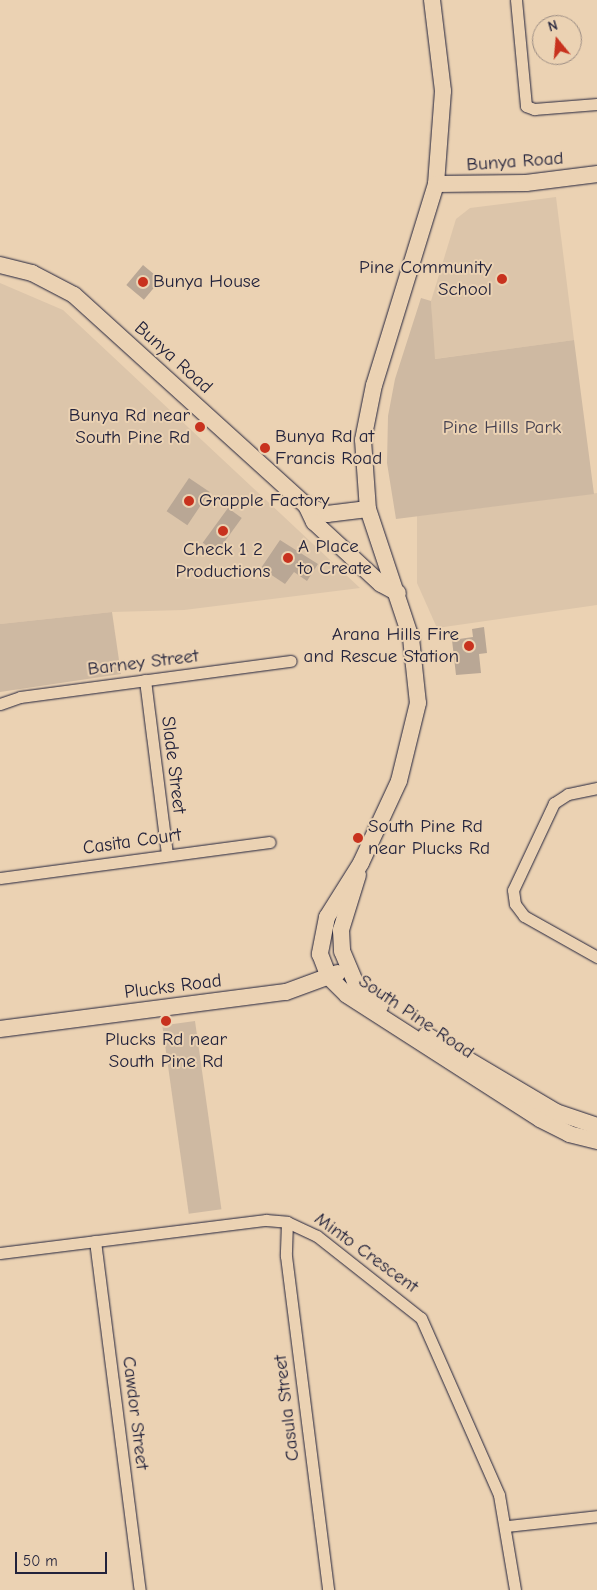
<!DOCTYPE html>
<html>
<head>
<meta charset="utf-8">
<style>
  body { margin:0 }
  #map { position:relative; width:597px; height:1590px; overflow:hidden; background:#ebd2b3; font-family:"Comic Neue",sans-serif }
  div>[style] { position:absolute }
  .built>* { inset:0; background:#dcc5aa }
  .green>* { inset:0; background:#ceb9a2; transform-origin:0 0 }
  .building>* { inset:0; background:#b9a795; transform-origin:0 0 }
  .roads { filter:drop-shadow(0 0 1px #22223b) drop-shadow(0 0 1px #22223b) }
  .street>* { height:11px; margin:-5.5px; padding:0 5.5px; transform-origin:5.5px; border-radius:5.5px; background:#ebd2b3 }
  .secondary>* { height:16px; margin:-8px; padding:0 8px; transform-origin:8px; border-radius:8px; background:#ebd2b3 }
  .dots>* { width:14px; height:14px; translate:-50% -50%; box-sizing:border-box; border:2px solid #ebd2b3; border-radius:50% }
  span { translate:-50% -50%; white-space:nowrap; text-align:center; line-height:1.15; -webkit-text-stroke:4px #ebd2b3; paint-order:stroke }
  .street-label { font-size:19px; color:#22223b }
  .poi-label { font-size:19px; color:#22223b }
  .right { translate:-100% -50%; text-align:right }
  .left { translate:0 -50%; text-align:left }
  .park-label { font-size:19px; color:#444050 }
  .north { position:absolute; left:532px; top:15px; width:50px; height:50px; box-sizing:border-box; background:#ebd2b3; border:1px solid #9b8c83; border-radius:50%; rotate:343deg; font-size:14px; font-weight:700; line-height:20px; text-align:center; color:#22223b }
  .north::after { content:''; display:block; margin:auto; width:18px; height:22px; background:#c8321e; clip-path:polygon(50% 0,100% 100%,50% 72%,0 100%) }
  .scale { position:absolute; left:15px; top:1552px; width:92px; height:22px; box-sizing:border-box; border:2px solid #22223b; border-top:0; padding-left:6px; font-size:15px; line-height:18px; white-space:nowrap; color:#22223b; -webkit-text-stroke:4px #ebd2b3; paint-order:stroke }
</style>
</head>
<body>
<div id="map">
  <div class="built">
    <i style="clip-path:polygon(556px 197px,574px 340px,434px 359px,431px 301px,456px 219px,470px 208px)"></i>
    <i style="clip-path:polygon(0 283px,63px 310px,360px 588px,184px 610px,112px 612px,0 624px)"></i>
    <i style="clip-path:polygon(597px 493px,597px 605px,437px 628px,417px 583px,417px 516px)"></i>
  </div>
  <div class="green">
    <i style="clip-path:polygon(421px 298px,431px 301px,435px 359px,574px 340px,594px 494px,396px 519px,387px 463px,388px 416px,395px 379px)"></i>
    <i style="clip-path:polygon(112px 612px,121px 674px,0 692px,0 624px)"></i>
    <i style="left:195px;top:1021px;width:190px;height:33px;rotate:82deg"></i>
  </div>
  <div class="building">
    <i style="left:143px;top:265px;width:23px;height:26px;rotate:40deg"></i>
    <i style="left:189px;top:478px;width:25px;height:40px;rotate:34deg"></i>
    <i style="left:228px;top:508px;width:17px;height:43px;rotate:36deg"></i>
    <i style="clip-path:polygon(280px 540px,318px 564px,307px 581px,294px 572px,285px 584px,261px 568px)"></i>
    <i style="clip-path:polygon(484px 627px,487px 653px,479px 654px,481px 673px,456px 675px,452px 640px,473px 637px,472px 629px)"></i>
  </div>
  <div class="roads">
    <div class="street">
      <i style="left:516px;top:0;width:106px;rotate:84.6deg"></i>
      <i style="left:526px;top:106px;width:9px;rotate:21deg"></i>
      <i style="left:534px;top:109px;width:63px;rotate:-4.5deg"></i>
      <i style="left:145px;top:680px;width:176px;rotate:82.8deg"></i>
      <i style="left:0;top:704px;width:21px;rotate:-19deg"></i>
      <i style="left:20px;top:697px;width:273px;rotate:-7.6deg"></i>
      <i style="left:597px;top:788px;width:30px;rotate:168deg"></i>
      <i style="left:568px;top:794px;width:17px;rotate:147deg"></i>
      <i style="left:554px;top:803px;width:96px;rotate:115.2deg"></i>
      <i style="left:513px;top:890px;width:14px;rotate:82deg"></i>
      <i style="left:515px;top:904px;width:15px;rotate:53deg"></i>
      <i style="left:524px;top:916px;width:84px;rotate:29.3deg"></i>
      <i style="left:0;top:878px;width:272px;rotate:-7.6deg"></i>
      <i style="left:287px;top:1222px;width:34px;rotate:92deg"></i>
      <i style="left:286px;top:1256px;width:337px;rotate:82.8deg"></i>
      <i style="left:95px;top:1241px;width:352px;rotate:82.7deg"></i>
      <i style="left:0;top:1253px;width:268px;rotate:-7.1deg"></i>
      <i style="left:266px;top:1220px;width:21px;rotate:5deg"></i>
      <i style="left:287px;top:1222px;width:33px;rotate:25deg"></i>
      <i style="left:317px;top:1236px;width:132px;rotate:38.3deg"></i>
      <i style="left:421px;top:1318px;width:193px;rotate:66.2deg"></i>
      <i style="left:499px;top:1495px;width:96px;rotate:80.4deg"></i>
      <i style="left:507px;top:1526px;width:91px;rotate:-6.3deg"></i>
    </div>
    <div class="secondary">
      <i style="left:432px;top:0;width:92px;rotate:83.1deg"></i>
      <i style="left:443px;top:91px;width:93px;rotate:94.3deg"></i>
      <i style="left:436px;top:184px;width:210px;rotate:107.1deg"></i>
      <i style="left:374px;top:385px;width:56px;rotate:101.3deg"></i>
      <i style="left:363px;top:440px;width:69px;rotate:85.9deg"></i>
      <i style="left:368px;top:509px;width:136px;rotate:71.6deg"></i>
      <i style="left:411px;top:638px;width:65px;rotate:83.9deg"></i>
      <i style="left:418px;top:703px;width:80px;rotate:103.7deg"></i>
      <i style="left:399px;top:781px;width:90px;rotate:114.9deg"></i>
      <i style="left:361px;top:863px;width:64px;rotate:122.2deg"></i>
      <i style="left:327px;top:917px;width:38px;rotate:101deg"></i>
      <i style="left:320px;top:954px;width:25px;rotate:69deg"></i>
      <i style="left:329px;top:977px;width:25px;rotate:45deg"></i>
      <i style="left:347px;top:995px;width:229px;rotate:32.7deg"></i>
      <i style="left:540px;top:1119px;width:33px;rotate:27deg"></i>
      <i style="left:569px;top:1134px;width:29px;rotate:14deg"></i>
      <i style="left:436px;top:184px;width:90px;rotate:-0.6deg"></i>
      <i style="left:526px;top:183px;width:72px;rotate:-7.2deg"></i>
      <i style="left:0;top:265px;width:33px;rotate:14deg"></i>
      <i style="left:32px;top:273px;width:47px;rotate:27.6deg"></i>
      <i style="left:74px;top:295px;width:313px;rotate:42.2deg"></i>
      <i style="left:306px;top:505px;width:23px;rotate:23deg"></i>
      <i style="left:327px;top:514px;width:41px;rotate:-7deg"></i>
      <i style="left:306px;top:505px;width:19px;rotate:65deg"></i>
      <i style="left:314px;top:522px;width:91px;rotate:42.8deg"></i>
      <i style="left:381px;top:584px;width:19px;rotate:28deg"></i>
      <i style="left:358px;top:875px;width:58px;rotate:107.2deg"></i>
      <i style="left:341px;top:930px;width:21px;rotate:87deg"></i>
      <i style="left:342px;top:951px;width:34px;rotate:67deg"></i>
      <i style="left:355px;top:982px;width:35px;rotate:44deg"></i>
      <i style="left:0;top:1029px;width:288px;rotate:-7.4deg"></i>
      <i style="left:286px;top:992px;width:55px;rotate:-20.1deg"></i>
      <i style="left:426px;top:1035px;width:151px;rotate:30.6deg"></i>
      <i style="left:556px;top:1112px;width:43px;rotate:18.9deg"></i>
    </div>
  </div>
  <div class="dots">
    <i style="left:502px;top:279px;background:#c8321e"></i>
    <i style="left:143px;top:282px;background:#c8321e"></i>
    <i style="left:200px;top:427px;background:#c8321e"></i>
    <i style="left:265px;top:448px;background:#c8321e"></i>
    <i style="left:189px;top:501px;background:#c8321e"></i>
    <i style="left:223px;top:531px;background:#c8321e"></i>
    <i style="left:288px;top:558px;background:#c8321e"></i>
    <i style="left:469px;top:646px;background:#c8321e"></i>
    <i style="left:358px;top:838px;background:#c8321e"></i>
    <i style="left:166px;top:1021px;background:#c8321e"></i>
  </div>
  <div class="street-label">
    <span style="left:515px;top:162px;rotate:-4deg">Bunya Road</span>
    <span style="left:173px;top:358px;rotate:42deg">Bunya Road</span>
    <span style="left:143px;top:663px;rotate:-7deg">Barney Street</span>
    <span style="left:173px;top:765px;rotate:83deg">Slade Street</span>
    <span style="left:132px;top:842px;rotate:-8deg">Casita Court</span>
    <span style="left:173px;top:987px;rotate:-7deg">Plucks Road</span>
    <span style="left:416px;top:1017px;rotate:34deg">South Pine Road</span>
    <span style="left:366px;top:1253px;rotate:36deg">Minto Crescent</span>
    <span style="left:287px;top:1408px;rotate:-97deg">Casula Street</span>
    <span style="left:135px;top:1413px;rotate:83deg">Cawdor Street</span>
  </div>
  <div class="poi-label">
    <span class="right" style="left:492px;top:279px">Pine Community<br>School</span>
    <span class="left" style="left:153px;top:282px">Bunya House</span>
    <span class="right" style="left:190px;top:427px">Bunya Rd near<br>South Pine Rd</span>
    <span class="left" style="left:275px;top:448px">Bunya Rd at<br>Francis Road</span>
    <span class="left" style="left:199px;top:501px">Grapple Factory</span>
    <span class="left" style="left:298px;top:558px">A Place<br>to Create</span>
    <span style="left:223px;top:561px">Check 1 2<br>Productions</span>
    <span class="right" style="left:459px;top:646px">Arana Hills Fire<br>and Rescue Station</span>
    <span class="left" style="left:368px;top:838px">South Pine Rd<br>near Plucks Rd</span>
    <span style="left:166px;top:1051px">Plucks Rd near<br>South Pine Rd</span>
  </div>
  <div class="park-label">
    <span style="left:502px;top:428px">Pine Hills Park</span>
  </div>
  <div class="north">N</div>
  <div class="scale">50 m</div>
</div>
</body>
</html>
